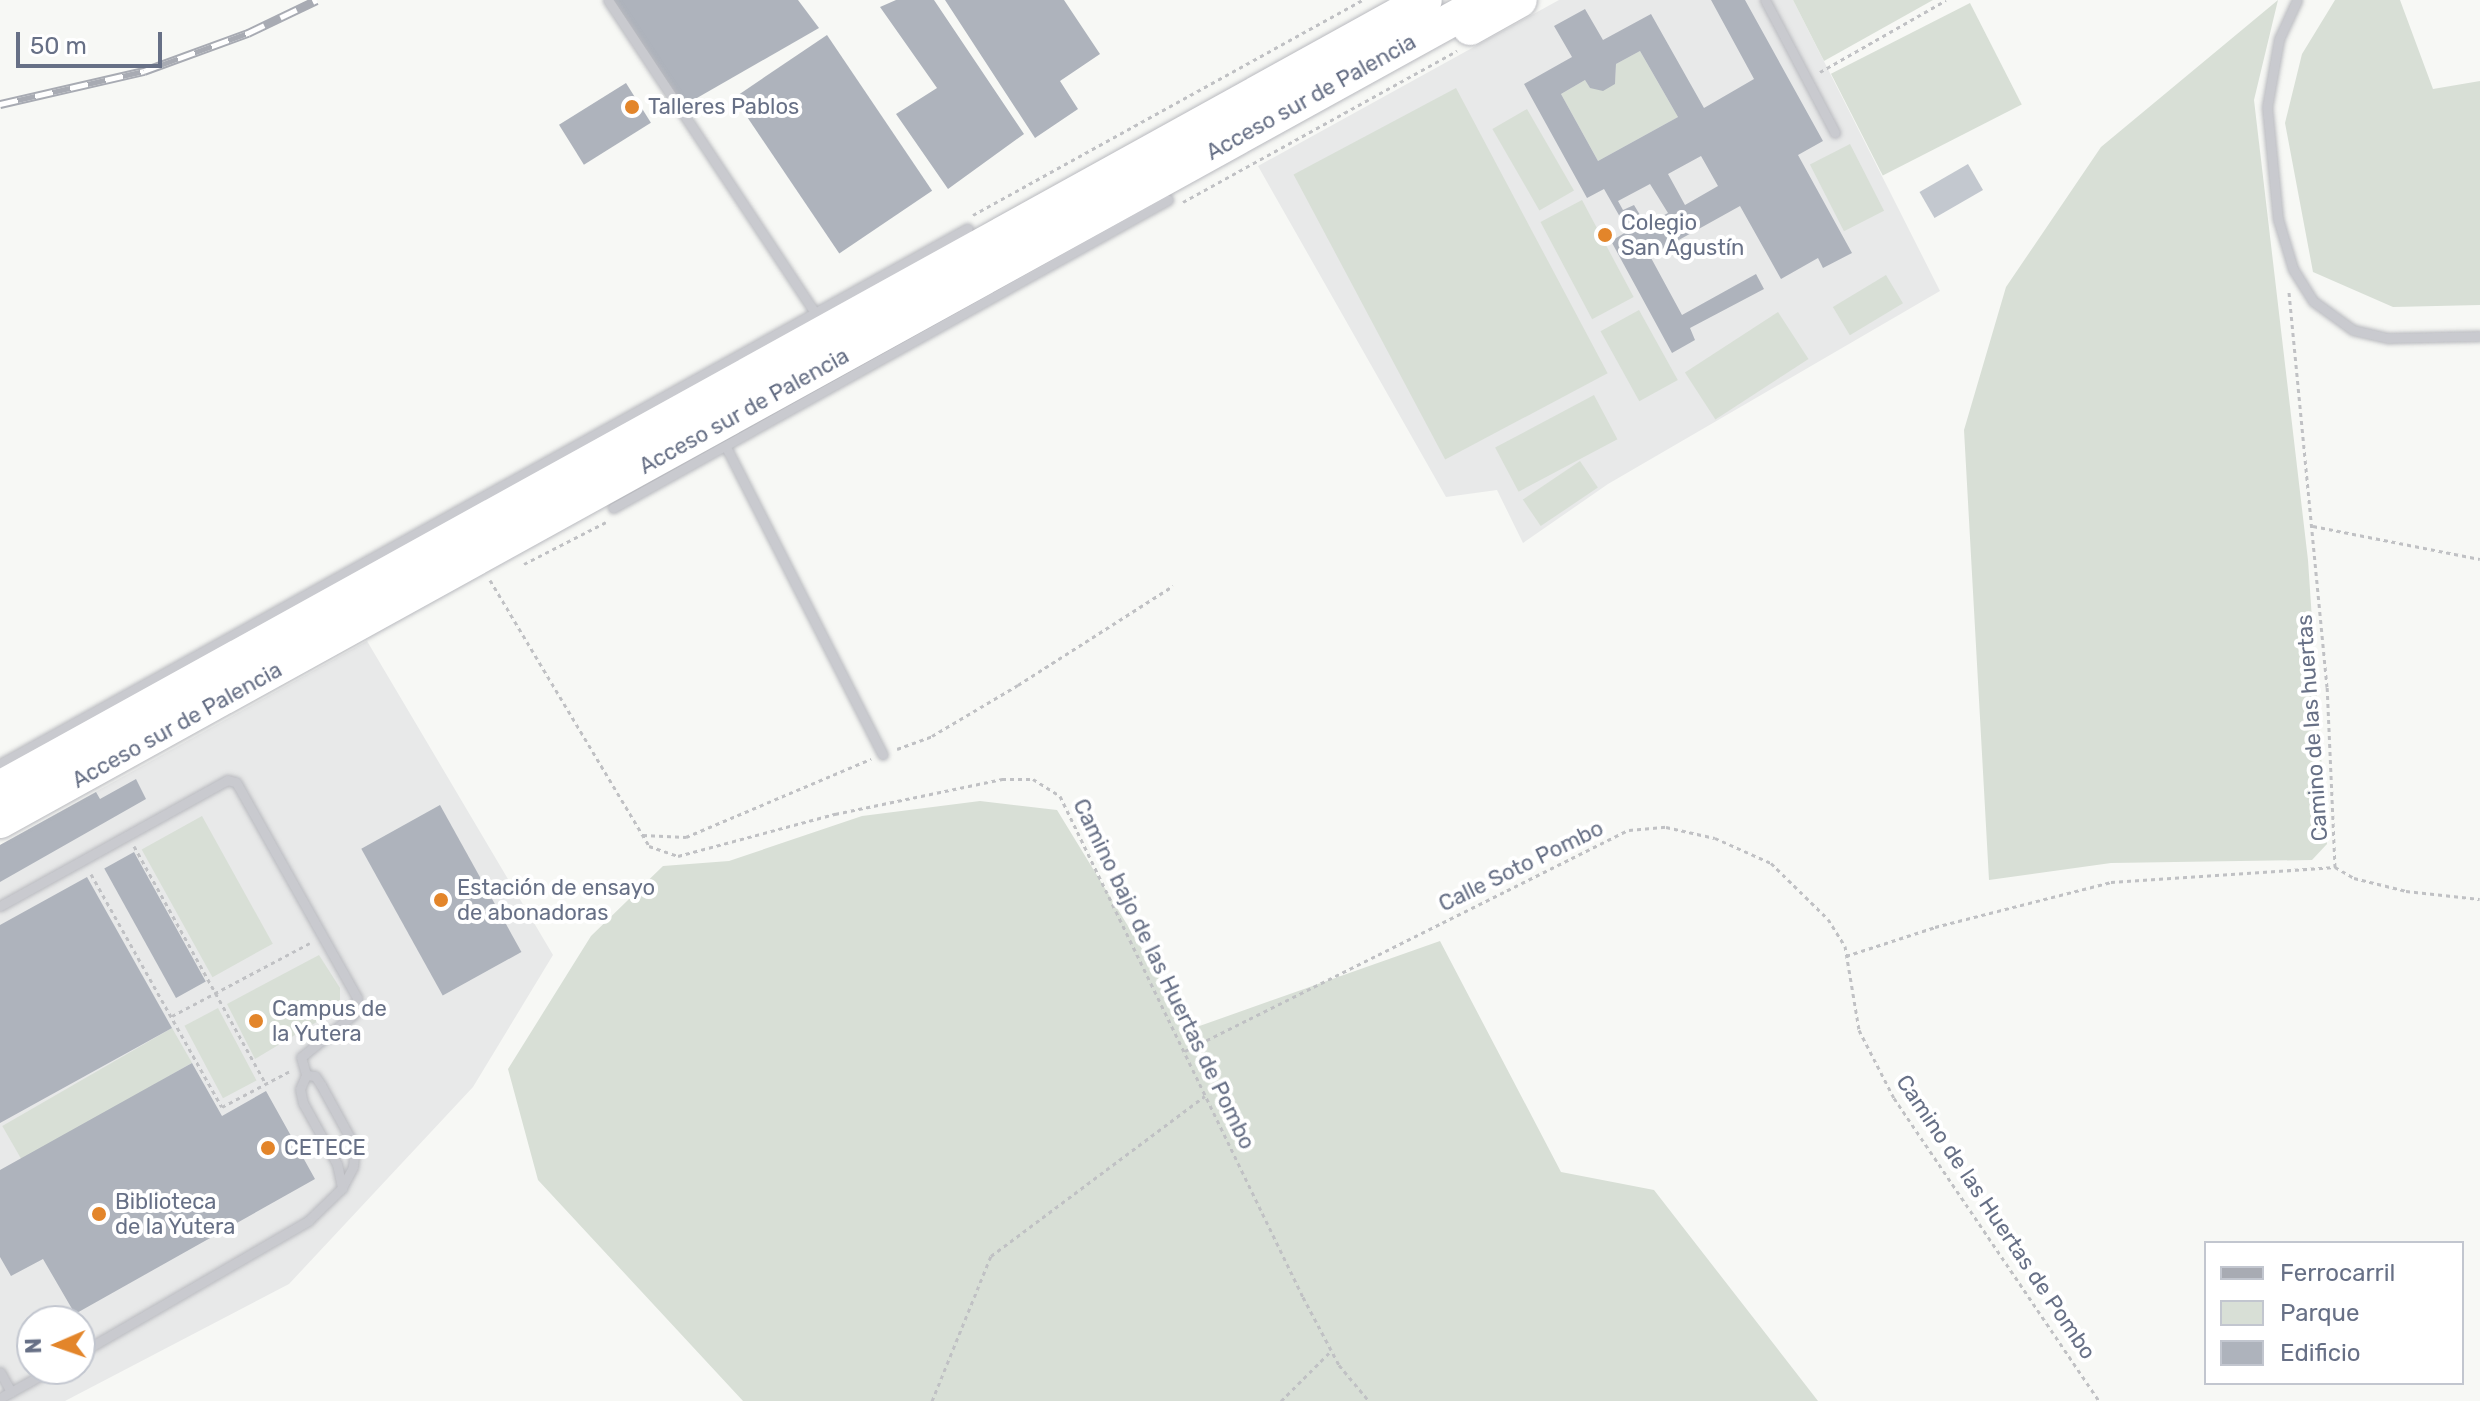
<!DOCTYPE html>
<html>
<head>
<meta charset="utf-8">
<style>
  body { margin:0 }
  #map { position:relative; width:2480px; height:1401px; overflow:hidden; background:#f7f8f5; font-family:Rubik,sans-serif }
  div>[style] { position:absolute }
  .built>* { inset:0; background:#e8e9e9 }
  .green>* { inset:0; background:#d8dfd6; transform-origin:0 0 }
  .water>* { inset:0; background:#c3c8cf; transform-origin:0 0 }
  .building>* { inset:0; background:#aeb3bc; transform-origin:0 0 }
  .path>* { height:3px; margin-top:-1.5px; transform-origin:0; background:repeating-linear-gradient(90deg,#c0c1c4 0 4px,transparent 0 8px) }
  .roads { filter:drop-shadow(0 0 2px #b9babf) drop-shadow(0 0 2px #b9babf) }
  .lane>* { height:9px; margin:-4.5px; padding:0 4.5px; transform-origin:4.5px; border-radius:4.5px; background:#c9cacf }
  .highway>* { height:34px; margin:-17px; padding:0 17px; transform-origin:17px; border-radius:17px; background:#fff }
  .rail>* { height:9px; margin-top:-4.5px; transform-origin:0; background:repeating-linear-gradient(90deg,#fff 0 18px,#a8abb3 0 36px); box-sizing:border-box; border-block:2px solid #a8abb3 }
  .dots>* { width:22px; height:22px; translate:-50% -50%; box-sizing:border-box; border:4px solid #fff; border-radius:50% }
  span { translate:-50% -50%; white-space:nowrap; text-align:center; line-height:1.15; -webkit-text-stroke:8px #fff; paint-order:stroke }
  .street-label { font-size:22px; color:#677086 }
  .poi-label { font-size:22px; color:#677086 }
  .left { translate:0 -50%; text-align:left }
  .legend { position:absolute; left:2204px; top:1241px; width:260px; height:144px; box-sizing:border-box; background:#fff; border:2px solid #c2c6cf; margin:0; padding:10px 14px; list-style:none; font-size:24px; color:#677086 }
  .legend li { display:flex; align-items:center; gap:16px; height:40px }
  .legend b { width:40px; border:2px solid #c2c6cf }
  .north { position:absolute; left:16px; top:1305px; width:80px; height:80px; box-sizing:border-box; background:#fff; border:2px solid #c2c6cf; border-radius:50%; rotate:268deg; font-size:22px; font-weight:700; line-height:32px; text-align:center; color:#677086 }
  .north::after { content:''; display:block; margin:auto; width:28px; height:36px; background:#e3852a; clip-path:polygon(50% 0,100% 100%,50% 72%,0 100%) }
  .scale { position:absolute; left:16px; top:32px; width:146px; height:36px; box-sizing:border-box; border:4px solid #677086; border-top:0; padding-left:10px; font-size:24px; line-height:28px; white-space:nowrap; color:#677086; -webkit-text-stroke:6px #fff; paint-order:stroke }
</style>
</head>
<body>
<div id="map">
  <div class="built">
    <i style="clip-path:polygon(1559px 0,1793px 0,1940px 291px,1608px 484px,1523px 543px,1497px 490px,1446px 497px,1258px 166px)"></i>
    <i style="clip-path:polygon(evenodd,367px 641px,553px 955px,473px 1087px,289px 1284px,65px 1401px,0 1401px,0 845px,367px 641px,32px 1321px,80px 1321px,80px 1369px,32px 1369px,32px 1321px)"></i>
  </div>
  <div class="green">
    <i style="clip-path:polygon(1793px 0,1933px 0,1824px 61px)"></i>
    <i style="clip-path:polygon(2278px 0,2254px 100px,2308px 560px,2327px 844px,2312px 860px,2111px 863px,1989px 880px,1964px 430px,2006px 287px,2101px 147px)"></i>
    <i style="clip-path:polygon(2335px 0,2400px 0,2433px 89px,2480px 81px,2480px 305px,2393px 307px,2313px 272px,2285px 123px,2302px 54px)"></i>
    <i style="left:1970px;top:3px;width:114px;height:156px;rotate:63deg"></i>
    <i style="clip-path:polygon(1640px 51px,1678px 117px,1598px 161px,1561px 94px,1585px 80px,1590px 88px,1615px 84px,1616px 64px)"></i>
    <i style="left:1456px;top:88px;width:323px;height:184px;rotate:62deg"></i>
    <i style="left:1527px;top:109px;width:94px;height:40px;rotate:60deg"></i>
    <i style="left:1850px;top:144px;width:75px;height:45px;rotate:63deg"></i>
    <i style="left:1582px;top:200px;width:110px;height:47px;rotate:62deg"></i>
    <i style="left:1886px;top:275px;width:33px;height:62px;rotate:59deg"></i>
    <i style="left:1639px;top:310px;width:80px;height:44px;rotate:61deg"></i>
    <i style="left:1778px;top:312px;width:56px;height:111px;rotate:57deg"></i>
    <i style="left:1594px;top:395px;width:50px;height:112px;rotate:62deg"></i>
    <i style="left:1580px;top:461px;width:32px;height:69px;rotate:56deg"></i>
    <i style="clip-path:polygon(980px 801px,1057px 810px,1191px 1029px,1440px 941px,1561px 1172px,1654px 1190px,1818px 1401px,743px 1401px,538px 1180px,508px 1069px,591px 936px,663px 866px,729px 861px,862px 816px)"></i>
    <i style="left:202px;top:816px;width:146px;height:69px;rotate:61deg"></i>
    <i style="clip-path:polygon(319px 955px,340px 988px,340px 1008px,255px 1059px,227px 1004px)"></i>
    <i style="left:218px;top:1008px;width:82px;height:38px;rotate:62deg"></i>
    <i style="left:172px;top:1028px;width:40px;height:196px;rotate:60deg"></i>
  </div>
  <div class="water">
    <i style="left:1968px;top:164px;width:30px;height:56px;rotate:60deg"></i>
  </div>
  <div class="building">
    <i style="clip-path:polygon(613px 0,798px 0,819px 28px,683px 106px)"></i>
    <i style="clip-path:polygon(896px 0,934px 0,1024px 134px,948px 189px,896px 114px,937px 88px,880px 7px)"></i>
    <i style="clip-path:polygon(945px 0,1064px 0,1100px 54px,1060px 81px,1078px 109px,1035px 138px)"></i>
    <i style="clip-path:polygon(evenodd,1711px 0,1745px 0,1823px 141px,1798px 155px,1852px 253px,1823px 268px,1818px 258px,1781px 279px,1740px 206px,1650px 256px,1682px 315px,1756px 274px,1764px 289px,1690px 328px,1695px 340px,1672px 353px,1611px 241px,1628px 231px,1604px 189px,1587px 198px,1524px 84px,1572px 57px,1554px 26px,1585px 9px,1603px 40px,1651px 14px,1704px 108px,1754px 79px,1711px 0,1640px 51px,1678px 117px,1598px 161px,1561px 94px,1585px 80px,1590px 88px,1603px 91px,1615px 84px,1616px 64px,1640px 51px,1711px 0,1701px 156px,1718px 186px,1685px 205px,1668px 174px,1701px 156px,1711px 0,1650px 184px,1668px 213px,1646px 225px,1634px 205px,1623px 210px,1618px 201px,1650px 184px)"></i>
    <i style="left:827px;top:35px;width:188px;height:112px;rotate:56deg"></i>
    <i style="left:626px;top:83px;width:47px;height:79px;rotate:58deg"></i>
    <i style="clip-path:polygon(136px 779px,146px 799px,0 882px,0 845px,96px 792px,100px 799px)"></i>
    <i style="left:440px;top:805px;width:168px;height:90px;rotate:61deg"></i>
    <i style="left:134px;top:852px;width:148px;height:34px;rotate:61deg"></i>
    <i style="clip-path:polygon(87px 877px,172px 1028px,0 1123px,0 925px)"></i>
    <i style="clip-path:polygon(192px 1063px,222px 1116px,266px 1091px,315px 1179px,75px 1314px,43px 1259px,11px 1276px,0 1257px,0 1170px)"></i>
  </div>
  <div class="path">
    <i style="left:1820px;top:72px;width:145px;rotate:-29.7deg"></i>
    <i style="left:1183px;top:202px;width:313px;rotate:-28.9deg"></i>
    <i style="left:973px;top:215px;width:444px;rotate:-28.9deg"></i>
    <i style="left:2313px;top:526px;width:170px;rotate:11.2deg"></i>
    <i style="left:524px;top:564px;width:92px;rotate:-27.1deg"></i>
    <i style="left:490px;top:580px;width:310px;rotate:59.1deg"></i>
    <i style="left:649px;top:846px;width:31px;rotate:19deg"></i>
    <i style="left:678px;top:856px;width:163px;rotate:-15deg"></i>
    <i style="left:835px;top:814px;width:171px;rotate:-11.8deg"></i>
    <i style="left:1002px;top:779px;width:31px"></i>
    <i style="left:1033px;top:779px;width:32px;rotate:32deg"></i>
    <i style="left:1060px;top:796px;width:557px;rotate:64.13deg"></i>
    <i style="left:1303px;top:1297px;width:77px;rotate:62.1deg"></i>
    <i style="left:1339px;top:1365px;width:47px;rotate:50.2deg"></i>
    <i style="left:897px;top:749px;width:37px;rotate:-20deg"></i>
    <i style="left:932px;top:736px;width:100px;rotate:-30.7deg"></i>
    <i style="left:1018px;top:685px;width:184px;rotate:-32.6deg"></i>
    <i style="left:643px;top:835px;width:43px;rotate:2.7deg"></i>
    <i style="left:686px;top:837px;width:201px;rotate:-22.9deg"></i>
    <i style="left:134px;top:846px;width:272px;rotate:61deg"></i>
    <i style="left:2335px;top:867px;width:22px;rotate:30deg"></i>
    <i style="left:2354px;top:878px;width:54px;rotate:14deg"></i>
    <i style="left:2406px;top:891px;width:74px;rotate:6.2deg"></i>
    <i style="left:91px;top:874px;width:267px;rotate:60.7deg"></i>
    <i style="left:222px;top:1107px;width:77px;rotate:-27.9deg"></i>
    <i style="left:1846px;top:956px;width:94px;rotate:-18deg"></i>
    <i style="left:1935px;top:927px;width:182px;rotate:-14.3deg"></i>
    <i style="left:2111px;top:882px;width:225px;rotate:-3.8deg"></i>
    <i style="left:2335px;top:867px;width:180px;rotate:-92.5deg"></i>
    <i style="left:2327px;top:687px;width:397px;rotate:-95.5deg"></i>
    <i style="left:172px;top:1016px;width:156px;rotate:-27.9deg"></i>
    <i style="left:1185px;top:1051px;width:496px;rotate:-26.5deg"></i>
    <i style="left:1629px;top:830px;width:37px;rotate:-5deg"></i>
    <i style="left:1666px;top:827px;width:50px;rotate:12.7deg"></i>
    <i style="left:1715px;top:838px;width:61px;rotate:24.1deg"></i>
    <i style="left:1771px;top:863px;width:80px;rotate:44.5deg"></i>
    <i style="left:1828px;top:919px;width:32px;rotate:58deg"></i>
    <i style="left:1845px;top:946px;width:85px;rotate:80.5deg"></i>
    <i style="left:1859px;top:1030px;width:76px;rotate:62.8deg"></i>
    <i style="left:1894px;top:1098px;width:366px;rotate:55.9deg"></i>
    <i style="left:932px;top:1401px;width:157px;rotate:-67.9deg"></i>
    <i style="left:991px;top:1256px;width:267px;rotate:-36.8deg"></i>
    <i style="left:1281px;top:1401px;width:71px;rotate:-45deg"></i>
  </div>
  <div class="roads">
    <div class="lane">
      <i style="left:608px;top:0;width:375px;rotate:56.5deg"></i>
      <i style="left:1765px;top:0;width:150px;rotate:62.2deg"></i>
      <i style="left:2297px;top:0;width:43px;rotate:114.8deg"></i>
      <i style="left:2279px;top:39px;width:69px;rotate:100deg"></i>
      <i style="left:2267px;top:107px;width:113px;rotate:84.4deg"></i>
      <i style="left:2278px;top:219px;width:52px;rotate:73.3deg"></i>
      <i style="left:2293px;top:269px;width:38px;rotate:58deg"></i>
      <i style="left:2313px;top:301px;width:49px;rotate:35.9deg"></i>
      <i style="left:2353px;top:330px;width:37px;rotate:13deg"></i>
      <i style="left:2389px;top:338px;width:91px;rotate:-1.3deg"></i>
      <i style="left:727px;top:449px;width:343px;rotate:63deg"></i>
      <i style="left:613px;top:508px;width:635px;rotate:-29.03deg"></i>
      <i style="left:0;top:764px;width:1106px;rotate:-28.97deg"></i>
      <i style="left:0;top:906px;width:260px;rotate:-29deg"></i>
      <i style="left:227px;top:780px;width:9px;rotate:13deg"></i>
      <i style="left:236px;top:782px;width:248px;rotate:60.7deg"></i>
      <i style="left:357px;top:998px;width:16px;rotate:101deg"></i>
      <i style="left:354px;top:1014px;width:68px;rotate:140.9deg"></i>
      <i style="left:301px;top:1057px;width:19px;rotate:74deg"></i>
      <i style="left:306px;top:1075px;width:9px;rotate:6deg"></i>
      <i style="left:315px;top:1076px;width:11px;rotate:56deg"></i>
      <i style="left:321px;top:1085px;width:71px;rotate:61.3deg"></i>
      <i style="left:355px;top:1147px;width:20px;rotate:96deg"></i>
      <i style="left:353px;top:1167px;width:24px;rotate:118deg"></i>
      <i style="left:342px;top:1188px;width:47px;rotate:135.9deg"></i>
      <i style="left:308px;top:1221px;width:263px;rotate:149.9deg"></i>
      <i style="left:306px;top:1075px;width:15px;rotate:113deg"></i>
      <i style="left:300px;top:1089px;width:14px;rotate:78deg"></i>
      <i style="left:303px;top:1103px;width:70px;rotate:60.9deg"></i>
      <i style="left:337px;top:1164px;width:25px;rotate:78deg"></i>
      <i style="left:0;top:1372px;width:23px;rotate:61deg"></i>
      <i style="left:0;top:1398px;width:60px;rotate:-29.1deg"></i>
    </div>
    <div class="highway">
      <i style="left:1470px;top:28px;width:57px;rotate:-29.2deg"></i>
      <i style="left:0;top:788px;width:1628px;rotate:-28.94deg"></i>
      <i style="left:0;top:821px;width:1699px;rotate:-28.9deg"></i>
    </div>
  </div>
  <div class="rail">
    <i style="left:0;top:104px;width:148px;rotate:-12.9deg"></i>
    <i style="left:144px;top:71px;width:111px;rotate:-20.1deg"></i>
    <i style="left:248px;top:33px;width:76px;rotate:-25.6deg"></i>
  </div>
  <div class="dots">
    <i style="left:632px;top:107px;background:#e3852a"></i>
    <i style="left:1605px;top:235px;background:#e3852a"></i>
    <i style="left:441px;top:900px;background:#e3852a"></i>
    <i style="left:256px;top:1021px;background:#e3852a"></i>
    <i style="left:268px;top:1148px;background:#e3852a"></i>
    <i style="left:99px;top:1214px;background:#e3852a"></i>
  </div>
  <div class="street-label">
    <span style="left:1311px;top:97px;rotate:-29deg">Acceso sur de Palencia</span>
    <span style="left:744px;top:411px;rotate:-29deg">Acceso sur de Palencia</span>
    <span style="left:177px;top:725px;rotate:-29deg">Acceso sur de Palencia</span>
    <span style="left:2312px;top:728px;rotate:-94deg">Camino de las huertas</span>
    <span style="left:1521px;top:866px;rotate:-26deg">Calle Soto Pombo</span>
    <span style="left:1164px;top:974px;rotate:64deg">Camino bajo de las Huertas de Pombo</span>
    <span style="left:1996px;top:1217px;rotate:56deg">Camino de las Huertas de Pombo</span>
  </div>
  <div class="poi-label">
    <span class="left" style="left:648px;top:107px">Talleres Pablos</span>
    <span class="left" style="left:1621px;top:235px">Colegio<br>San Agustín</span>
    <span class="left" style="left:457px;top:900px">Estación de ensayo<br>de abonadoras</span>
    <span class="left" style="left:272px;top:1021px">Campus de<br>la Yutera</span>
    <span class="left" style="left:284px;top:1148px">CETECE</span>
    <span class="left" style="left:115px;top:1214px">Biblioteca<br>de la Yutera</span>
  </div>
  <ul class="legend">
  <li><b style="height:10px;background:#a8abb3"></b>Ferrocarril</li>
  <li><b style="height:22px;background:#d8dfd6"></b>Parque</li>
  <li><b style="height:22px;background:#aeb3bc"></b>Edificio</li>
  </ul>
  <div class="north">N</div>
  <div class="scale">50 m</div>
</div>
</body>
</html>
